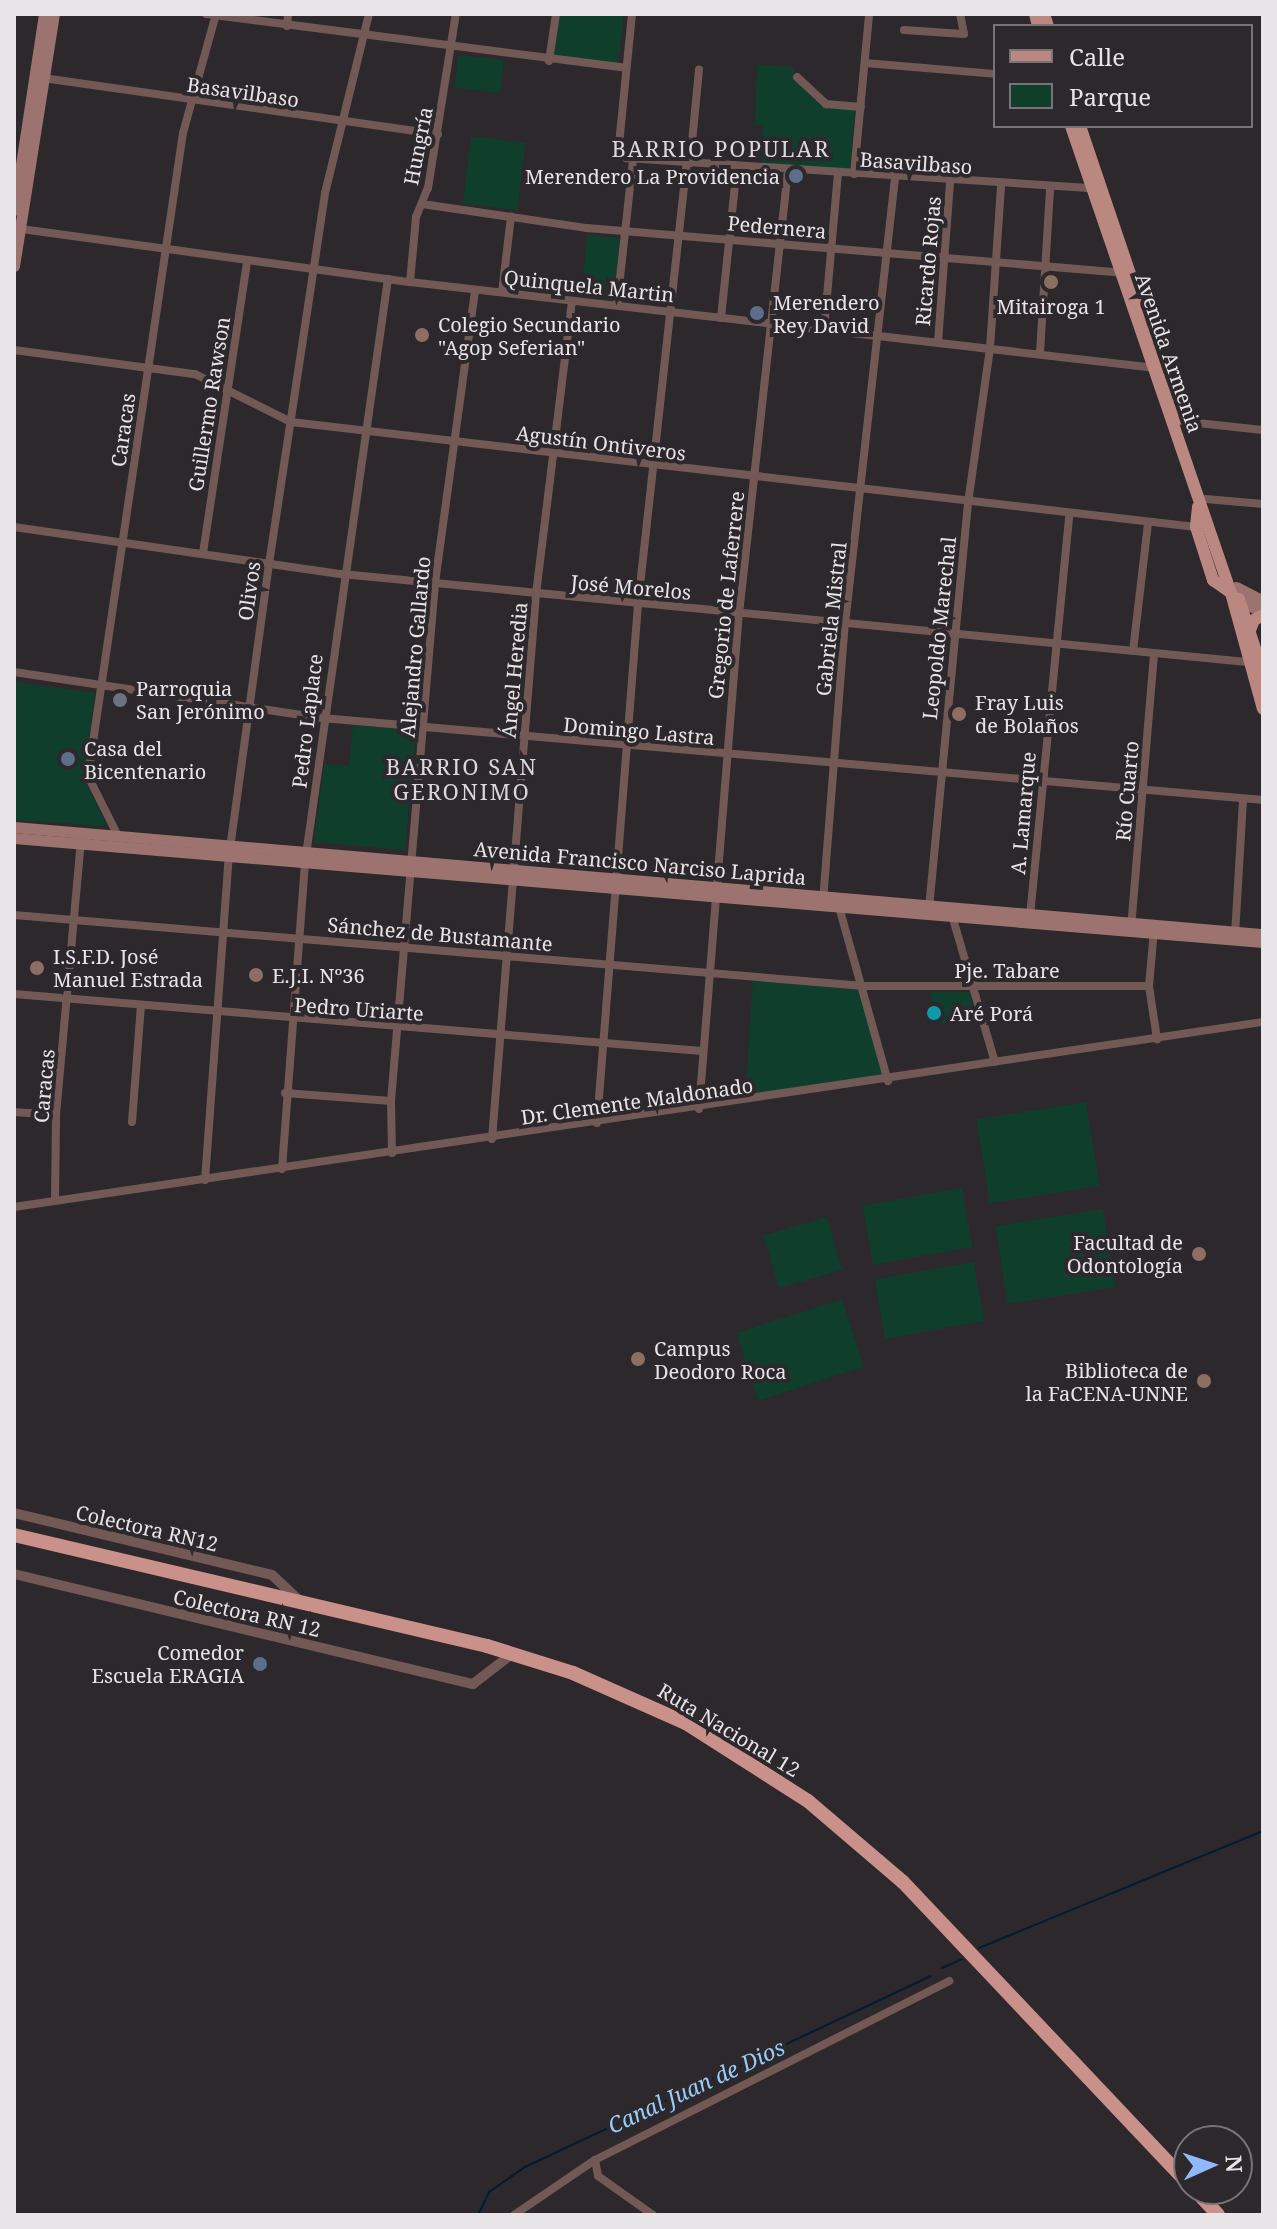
<!DOCTYPE html>
<html>
<head>
<meta charset="utf-8">
<style>
  body { margin:0 }
  #map { position:relative; width:1277px; height:2229px; overflow:hidden; background:#2c282b; font-family:"Noto Serif",serif }
  div>[style] { position:absolute }
  .green>* { inset:0; background:#103e2c; transform-origin:0 0 }
  .stream>* { height:2px; margin:-1px; padding:0 1px; transform-origin:1px; border-radius:1px; background:#001c35 }
  .minor>* { height:8px; margin:-4px; padding:0 4px; transform-origin:4px; border-radius:4px; background:#735956 }
  .tertiary>* { height:10px; margin:-5px; padding:0 5px; transform-origin:5px; border-radius:5px; background:#735956 }
  .secondary>* { height:11px; margin:-5.5px; padding:0 5.5px; transform-origin:5.5px; border-radius:5.5px; background:#9c736e }
  .primary>* { height:12px; margin:-6px; padding:0 6px; transform-origin:6px; border-radius:6px; background:#bb8781 }
  .trunk>* { height:14px; margin:-7px; padding:0 7px; transform-origin:7px; border-radius:7px; background:#ca908a }
  .dots>* { width:22px; height:22px; translate:-50% -50%; box-sizing:border-box; border:4px solid #2c282b; border-radius:50% }
  span { translate:-50% -50%; white-space:nowrap; text-align:center; line-height:1.15; -webkit-text-stroke:8px #2c282b; paint-order:stroke }
  .street-label { font-size:20px; color:#e8e5e8 }
  .poi-label { font-size:20px; color:#e8e5e8 }
  .right { translate:-100% -50%; text-align:right }
  .left { translate:0 -50%; text-align:left }
  .neighbourhood-label { font-size:22px; color:#dcd7db; letter-spacing:2px }
  .water-label { font-size:22px; color:#99cdfc; font-style:italic }
  .frame { position:absolute; inset:0; border:16px solid #e8e5e8; pointer-events:none }
  .legend { position:absolute; left:993px; top:24px; width:260px; height:104px; box-sizing:border-box; background:#2c282b; border:2px solid #777477; margin:0; padding:10px 14px; list-style:none; font-size:24px; color:#e8e5e8 }
  .legend li { display:flex; align-items:center; gap:16px; height:40px }
  .legend b { width:40px; border:2px solid #777477 }
  .north { position:absolute; left:1173px; top:2125px; width:80px; height:80px; box-sizing:border-box; background:#2c282b; border:2px solid #777477; border-radius:50%; rotate:87deg; font-size:22px; font-weight:700; line-height:32px; text-align:center; color:#e8e5e8 }
  .north::after { content:''; display:block; margin:auto; width:28px; height:36px; background:#90b8fd; clip-path:polygon(50% 0,100% 100%,50% 72%,0 100%) }
</style>
</head>
<body>
<div id="map">
  <div class="green">
    <i style="clip-path:polygon(560px 14px,624px 14px,618px 64px,554px 56px)"></i>
    <i style="left:458px;top:55px;width:46px;height:33px;rotate:6deg"></i>
    <i style="clip-path:polygon(757px 65px,794px 67px,795px 79px,813px 99px,855px 109px,850px 171px,761px 165px,763px 126px,755px 125px)"></i>
    <i style="left:471px;top:136px;width:55px;height:68px;rotate:7deg"></i>
    <i style="left:587px;top:235px;width:33px;height:59px;rotate:5deg"></i>
    <i style="clip-path:polygon(14px 682px,95px 693px,84px 778px,107px 826px,14px 820px)"></i>
    <i style="clip-path:polygon(353px 725px,416px 731px,405px 850px,314px 842px,324px 764px,349px 766px)"></i>
    <i style="clip-path:polygon(753px 976px,864px 986px,888px 1081px,745px 1102px)"></i>
    <i style="clip-path:polygon(930px 992px,969px 992px,977px 1021px,938px 1024px)"></i>
    <i style="left:1086px;top:1102px;width:85px;height:111px;rotate:81deg"></i>
    <i style="left:962px;top:1188px;width:60px;height:101px;rotate:80deg"></i>
    <i style="left:1103px;top:1209px;width:79px;height:109px;rotate:81deg"></i>
    <i style="left:827px;top:1217px;width:55px;height:66px;rotate:74deg"></i>
    <i style="left:974px;top:1262px;width:60px;height:101px;rotate:80deg"></i>
    <i style="left:842px;top:1299px;width:71px;height:111px;rotate:72deg"></i>
  </div>
  <div class="stream">
    <i style="left:979px;top:1948px;width:307px;rotate:-22.4deg"></i>
    <i style="left:942px;top:1968px;width:22px;rotate:-24deg"></i>
    <i style="left:478px;top:2215px;width:25px;rotate:-64deg"></i>
    <i style="left:489px;top:2192px;width:44px;rotate:-34.8deg"></i>
    <i style="left:525px;top:2167px;width:448px;rotate:-25.2deg"></i>
  </div>
  <div class="minor">
    <i style="left:206px;top:14px;width:423px;rotate:7.3deg"></i>
    <i style="left:632px;top:14px;width:132px;rotate:95.7deg"></i>
    <i style="left:619px;top:145px;width:15px;rotate:62deg"></i>
    <i style="left:626px;top:158px;width:471px;rotate:3.7deg"></i>
    <i style="left:287px;top:26px;width:12px;rotate:-85deg"></i>
    <i style="left:904px;top:30px;width:60px;rotate:3.8deg"></i>
    <i style="left:964px;top:34px;width:20px;rotate:-101deg"></i>
    <i style="left:549px;top:61px;width:48px;rotate:-81.5deg"></i>
    <i style="left:865px;top:63px;width:130px;rotate:4.8deg"></i>
    <i style="left:797px;top:77px;width:40px;rotate:43deg"></i>
    <i style="left:826px;top:104px;width:35px;rotate:5deg"></i>
    <i style="left:43px;top:78px;width:399px;rotate:8.1deg"></i>
    <i style="left:690px;top:163px;width:94px;rotate:-84.5deg"></i>
    <i style="left:854px;top:174px;width:161px;rotate:-84.6deg"></i>
    <i style="left:422px;top:204px;width:167px;rotate:8.3deg"></i>
    <i style="left:587px;top:228px;width:540px;rotate:4.78deg"></i>
    <i style="left:14px;top:228px;width:400px;rotate:7.8deg"></i>
    <i style="left:410px;top:282px;width:751px;rotate:6.58deg"></i>
    <i style="left:410px;top:282px;width:65px;rotate:-84.7deg"></i>
    <i style="left:416px;top:217px;width:31px;rotate:-68deg"></i>
    <i style="left:428px;top:188px;width:176px;rotate:-80.9deg"></i>
    <i style="left:502px;top:292px;width:76px;rotate:-83.2deg"></i>
    <i style="left:617px;top:305px;width:146px;rotate:-83.7deg"></i>
    <i style="left:721px;top:318px;width:153px;rotate:-84deg"></i>
    <i style="left:824px;top:330px;width:157px;rotate:-84.9deg"></i>
    <i style="left:938px;top:342px;width:160px;rotate:-85.7deg"></i>
    <i style="left:14px;top:350px;width:183px;rotate:7.6deg"></i>
    <i style="left:195px;top:374px;width:107px;rotate:26.6deg"></i>
    <i style="left:291px;top:422px;width:911px;rotate:6.62deg"></i>
    <i style="left:1040px;top:353px;width:165px;rotate:-86.5deg"></i>
    <i style="left:1179px;top:421px;width:84px;rotate:6.1deg"></i>
    <i style="left:1206px;top:499px;width:57px;rotate:5deg"></i>
    <i style="left:14px;top:527px;width:331px;rotate:8.2deg"></i>
    <i style="left:342px;top:574px;width:909px;rotate:5.55deg"></i>
    <i style="left:203px;top:553px;width:295px;rotate:-81.4deg"></i>
    <i style="left:1133px;top:651px;width:128px;rotate:-83.3deg"></i>
    <i style="left:14px;top:672px;width:311px;rotate:8.5deg"></i>
    <i style="left:322px;top:718px;width:945px;rotate:4.98deg"></i>
    <i style="left:119px;top:838px;width:69px;rotate:-116.6deg"></i>
    <i style="left:88px;top:776px;width:650px;rotate:-81.6deg"></i>
    <i style="left:183px;top:133px;width:123px;rotate:-74.5deg"></i>
    <i style="left:823px;top:901px;width:278px;rotate:-85.5deg"></i>
    <i style="left:845px;top:624px;width:449px;rotate:-83.6deg"></i>
    <i style="left:839px;top:907px;width:181px;rotate:74.3deg"></i>
    <i style="left:929px;top:908px;width:407px;rotate:-84.5deg"></i>
    <i style="left:968px;top:503px;width:157px;rotate:-81.9deg"></i>
    <i style="left:990px;top:348px;width:163px;rotate:-86.1deg"></i>
    <i style="left:951px;top:912px;width:156px;rotate:73.7deg"></i>
    <i style="left:14px;top:915px;width:853px;rotate:4.77deg"></i>
    <i style="left:864px;top:986px;width:285px"></i>
    <i style="left:1030px;top:916px;width:403px;rotate:-84.4deg"></i>
    <i style="left:1131px;top:928px;width:275px;rotate:-85.2deg"></i>
    <i style="left:1154px;top:930px;width:56px;rotate:95.1deg"></i>
    <i style="left:1149px;top:986px;width:54px;rotate:81.4deg"></i>
    <i style="left:1235px;top:935px;width:136px;rotate:-86.6deg"></i>
    <i style="left:14px;top:994px;width:690px;rotate:4.74deg"></i>
    <i style="left:285px;top:1093px;width:106px;rotate:4.3deg"></i>
    <i style="left:699px;top:1109px;width:497px;rotate:-85.4deg"></i>
    <i style="left:739px;top:614px;width:447px;rotate:-83.7deg"></i>
    <i style="left:14px;top:1112px;width:42px;rotate:4.1deg"></i>
    <i style="left:132px;top:1122px;width:116px;rotate:-85.6deg"></i>
    <i style="left:597px;top:1123px;width:521px;rotate:-85.48deg"></i>
    <i style="left:638px;top:604px;width:444px;rotate:-83.7deg"></i>
    <i style="left:492px;top:1139px;width:547px;rotate:-85.38deg"></i>
    <i style="left:536px;top:594px;width:295px;rotate:-83deg"></i>
    <i style="left:392px;top:1153px;width:52px;rotate:-91.1deg"></i>
    <i style="left:391px;top:1101px;width:520px;rotate:-85.14deg"></i>
    <i style="left:435px;top:583px;width:296px;rotate:-82.2deg"></i>
    <i style="left:282px;top:1169px;width:308px;rotate:-85.7deg"></i>
    <i style="left:305px;top:862px;width:589px;rotate:-81.9deg"></i>
    <i style="left:205px;top:1180px;width:325px;rotate:-85.8deg"></i>
    <i style="left:229px;top:856px;width:295px;rotate:-82.2deg"></i>
    <i style="left:269px;top:564px;width:375px;rotate:-81.4deg"></i>
    <i style="left:325px;top:193px;width:184px;rotate:-76.2deg"></i>
    <i style="left:55px;top:1200px;width:85px;rotate:-89.3deg"></i>
    <i style="left:56px;top:1115px;width:276px;rotate:-84.8deg"></i>
    <i style="left:14px;top:1207px;width:1263px;rotate:-8.43deg"></i>
    <i style="left:595px;top:2160px;width:16px;rotate:79deg"></i>
    <i style="left:598px;top:2176px;width:67px;rotate:35.3deg"></i>
    <i style="left:514px;top:2215px;width:98px;rotate:-34.2deg"></i>
    <i style="left:595px;top:2160px;width:397px;rotate:-26.8deg"></i>
  </div>
  <div class="tertiary">
    <i style="left:14px;top:1513px;width:265px;rotate:13.5deg"></i>
    <i style="left:272px;top:1575px;width:37px;rotate:43deg"></i>
    <i style="left:14px;top:1574px;width:472px;rotate:13.5deg"></i>
    <i style="left:473px;top:1684px;width:49px;rotate:-37.6deg"></i>
  </div>
  <div class="secondary">
    <i style="left:14px;top:210px;width:198px;rotate:-81.3deg"></i>
    <i style="left:14px;top:266px;width:255px;rotate:-81deg"></i>
    <i style="left:1236px;top:587px;width:30px;rotate:27deg"></i>
    <i style="left:1236px;top:597px;width:31px;rotate:31deg"></i>
    <i style="left:14px;top:827px;width:1254px;rotate:4.9deg"></i>
    <i style="left:14px;top:838px;width:1253px;rotate:4.76deg"></i>
  </div>
  <div class="primary">
    <i style="left:1035px;top:14px;width:12px;rotate:76deg"></i>
    <i style="left:1044px;top:14px;width:13px;rotate:72deg"></i>
    <i style="left:1071px;top:126px;width:494px;rotate:71.1deg"></i>
    <i style="left:1231px;top:593px;width:120px;rotate:74.6deg"></i>
    <i style="left:1080px;top:126px;width:309px;rotate:71.3deg"></i>
    <i style="left:1198px;top:507px;width:20px;rotate:96deg"></i>
    <i style="left:1196px;top:527px;width:56px;rotate:72.2deg"></i>
    <i style="left:1213px;top:580px;width:21px;rotate:35deg"></i>
    <i style="left:1239px;top:599px;width:78px;rotate:72deg"></i>
    <i style="left:1249px;top:633px;width:14px;rotate:-69deg"></i>
    <i style="left:1254px;top:620px;width:10px;rotate:-29deg"></i>
  </div>
  <div class="trunk">
    <i style="left:14px;top:1535px;width:486px;rotate:13.2deg"></i>
    <i style="left:487px;top:1646px;width:90px;rotate:17.4deg"></i>
    <i style="left:573px;top:1673px;width:124px;rotate:23.9deg"></i>
    <i style="left:686px;top:1723px;width:145px;rotate:32.6deg"></i>
    <i style="left:808px;top:1801px;width:125px;rotate:40.5deg"></i>
    <i style="left:903px;top:1882px;width:416px;rotate:46.6deg"></i>
    <i style="left:1194px;top:2189px;width:35px;rotate:47deg"></i>
  </div>
  <div class="dots">
    <i style="left:796px;top:176px;background:#5c6f8a"></i>
    <i style="left:1051px;top:282px;background:#8d6e63"></i>
    <i style="left:757px;top:313px;background:#5c6f8a"></i>
    <i style="left:422px;top:335px;background:#8d6e63"></i>
    <i style="left:120px;top:700px;background:#6b7280"></i>
    <i style="left:959px;top:714px;background:#8d6e63"></i>
    <i style="left:68px;top:759px;background:#5c6f8a"></i>
    <i style="left:37px;top:968px;background:#8d6e63"></i>
    <i style="left:256px;top:975px;background:#8d6e63"></i>
    <i style="left:934px;top:1013px;background:#0f9aa8"></i>
    <i style="left:1199px;top:1254px;background:#8d6e63"></i>
    <i style="left:638px;top:1359px;background:#8d6e63"></i>
    <i style="left:1204px;top:1381px;background:#8d6e63"></i>
    <i style="left:260px;top:1664px;background:#5c6f8a"></i>
  </div>
  <div class="street-label">
    <span style="left:243px;top:92px;rotate:8deg">Basavilbaso</span>
    <span style="left:418px;top:146px;rotate:-79deg">Hungría</span>
    <span style="left:916px;top:163px;rotate:4deg">Basavilbaso</span>
    <span style="left:777px;top:227px;rotate:5deg">Pedernera</span>
    <span style="left:928px;top:261px;rotate:-85deg">Ricardo Rojas</span>
    <span style="left:589px;top:286px;rotate:6deg">Quinquela Martin</span>
    <span style="left:1169px;top:353px;rotate:71deg">Avenida Armenia</span>
    <span style="left:209px;top:404px;rotate:-81deg">Guillermo Rawson</span>
    <span style="left:123px;top:430px;rotate:-82deg">Caracas</span>
    <span style="left:601px;top:443px;rotate:7deg">Agustín Ontiveros</span>
    <span style="left:631px;top:587px;rotate:5deg">José Morelos</span>
    <span style="left:249px;top:591px;rotate:-82deg">Olivos</span>
    <span style="left:726px;top:595px;rotate:-84deg">Gregorio de Laferrere</span>
    <span style="left:831px;top:619px;rotate:-84deg">Gabriela Mistral</span>
    <span style="left:939px;top:628px;rotate:-84deg">Leopoldo Marechal</span>
    <span style="left:415px;top:647px;rotate:-85deg">Alejandro Gallardo</span>
    <span style="left:514px;top:670px;rotate:-85deg">Ángel Heredia</span>
    <span style="left:307px;top:721px;rotate:-83deg">Pedro Laplace</span>
    <span style="left:639px;top:731px;rotate:5deg">Domingo Lastra</span>
    <span style="left:1127px;top:791px;rotate:-85deg">Río Cuarto</span>
    <span style="left:1023px;top:813px;rotate:-85deg">A. Lamarque</span>
    <span style="left:640px;top:863px;rotate:5deg">Avenida Francisco Narciso Laprida</span>
    <span style="left:440px;top:934px;rotate:5deg">Sánchez de Bustamante</span>
    <span style="left:1007px;top:970px">Pje. Tabare</span>
    <span style="left:359px;top:1009px;rotate:4deg">Pedro Uriarte</span>
    <span style="left:44px;top:1086px;rotate:-85deg">Caracas</span>
    <span style="left:637px;top:1101px;rotate:-8deg">Dr. Clemente Maldonado</span>
    <span style="left:147px;top:1528px;rotate:13deg">Colectora RN12</span>
    <span style="left:247px;top:1613px;rotate:13deg">Colectora RN 12</span>
    <span style="left:729px;top:1730px;rotate:31deg">Ruta Nacional 12</span>
  </div>
  <div class="poi-label">
    <span class="right" style="left:780px;top:176px">Merendero La Providencia</span>
    <span class="left" style="left:773px;top:314px">Merendero<br>Rey David</span>
    <span style="left:1051px;top:306px">Mitairoga 1</span>
    <span class="left" style="left:438px;top:336px">Colegio Secundario<br>"Agop Seferian"</span>
    <span class="left" style="left:136px;top:700px">Parroquia<br>San Jerónimo</span>
    <span class="left" style="left:975px;top:714px">Fray Luis<br>de Bolaños</span>
    <span class="left" style="left:84px;top:760px">Casa del<br>Bicentenario</span>
    <span class="left" style="left:53px;top:968px">I.S.F.D. José<br>Manuel Estrada</span>
    <span class="left" style="left:272px;top:975px">E.J.I. Nº36</span>
    <span class="left" style="left:950px;top:1013px">Aré Porá</span>
    <span class="right" style="left:1183px;top:1254px">Facultad de<br>Odontología</span>
    <span class="left" style="left:654px;top:1360px">Campus<br>Deodoro Roca</span>
    <span class="right" style="left:1188px;top:1382px">Biblioteca de<br>la FaCENA-UNNE</span>
    <span class="right" style="left:244px;top:1664px">Comedor<br>Escuela ERAGIA</span>
  </div>
  <div class="neighbourhood-label">
    <span style="left:721px;top:149px">BARRIO POPULAR</span>
    <span style="left:462px;top:779px">BARRIO SAN<br>GERONIMO</span>
  </div>
  <div class="water-label">
    <span style="left:696px;top:2086px;rotate:-25deg">Canal Juan de Dios</span>
  </div>
  <div class="frame"></div>
  <ul class="legend">
  <li><b style="height:10px;background:#bb8781"></b>Calle</li>
  <li><b style="height:22px;background:#103e2c"></b>Parque</li>
  </ul>
  <div class="north">N</div>
</div>
</body>
</html>
